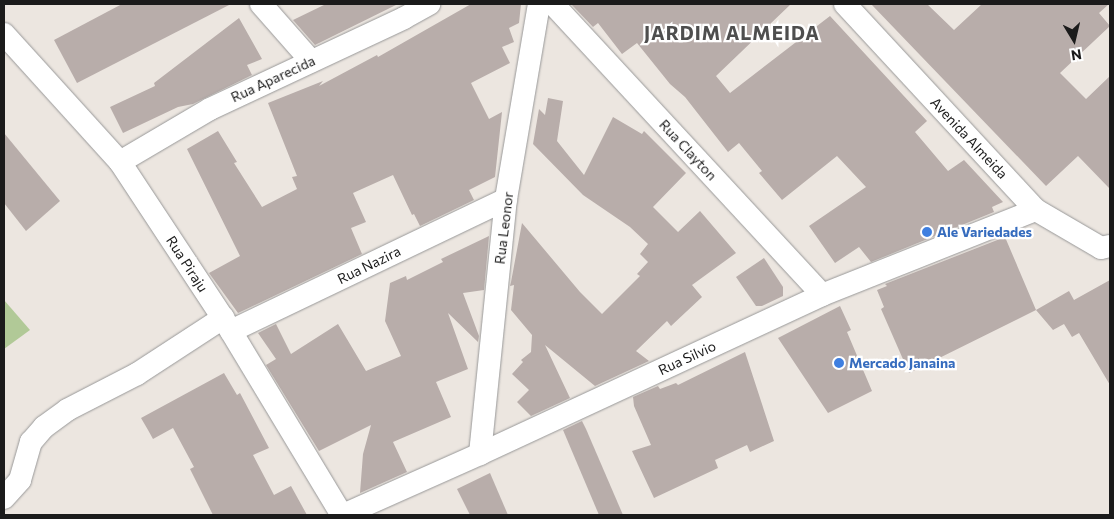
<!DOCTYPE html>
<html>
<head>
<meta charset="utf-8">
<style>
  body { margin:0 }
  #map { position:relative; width:1114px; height:519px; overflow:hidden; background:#ece6e0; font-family:Commissioner,sans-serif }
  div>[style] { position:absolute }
  .forest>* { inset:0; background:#b1c997 }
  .building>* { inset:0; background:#b8adaa }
  .roads { filter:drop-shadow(0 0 1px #989898) drop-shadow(0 0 1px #989898) }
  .minor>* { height:22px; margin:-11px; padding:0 11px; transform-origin:11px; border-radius:11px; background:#fff }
  .dots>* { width:14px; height:14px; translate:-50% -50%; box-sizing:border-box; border:2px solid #fff; border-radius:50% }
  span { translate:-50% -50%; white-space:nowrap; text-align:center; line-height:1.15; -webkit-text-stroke:4.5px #fff; paint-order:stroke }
  .street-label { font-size:14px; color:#1b1b1b }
  .shop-label { font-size:14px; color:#366cbe; font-weight:700 }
  .left { translate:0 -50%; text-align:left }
  .district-label { font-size:19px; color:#4e4e4e; font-weight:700; letter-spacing:1px }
  .frame { position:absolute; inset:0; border:5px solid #1b1b1b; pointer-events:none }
  .north { position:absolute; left:1049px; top:15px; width:50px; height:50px; -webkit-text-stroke:4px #fff; paint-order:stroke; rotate:171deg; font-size:14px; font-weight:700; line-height:20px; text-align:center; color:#1b1b1b }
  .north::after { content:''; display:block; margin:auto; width:18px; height:22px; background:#1b1b1b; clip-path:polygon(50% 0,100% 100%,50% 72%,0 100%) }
</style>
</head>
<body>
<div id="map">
  <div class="forest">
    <i style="clip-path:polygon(4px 300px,30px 330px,4px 349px)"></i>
  </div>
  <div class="building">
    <i style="clip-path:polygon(122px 4px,231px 4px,77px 83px,54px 40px)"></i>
    <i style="clip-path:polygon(326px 4px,398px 4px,315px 45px,293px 20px)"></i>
    <i style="clip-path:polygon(471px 4px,521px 4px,519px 23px,509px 28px,514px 42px,502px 47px,510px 63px,471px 83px,489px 119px,502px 112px,495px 177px,469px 190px,474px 200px,420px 226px,414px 214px,412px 215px,393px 175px,353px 193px,366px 222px,351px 228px,362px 254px,238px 313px,209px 273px,240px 256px,187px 149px,218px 131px,237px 162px,234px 163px,262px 207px,297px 189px,292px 177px,297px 176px,268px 103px,323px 81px,319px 86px,377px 55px,378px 57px)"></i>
    <i style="clip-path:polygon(571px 4px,791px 4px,716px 76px,730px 93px,830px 16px,927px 121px,915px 132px,948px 171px,964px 160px,1003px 202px,992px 207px,994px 212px,871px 262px,859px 247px,835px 263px,809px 226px,866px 187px,837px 156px,782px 200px,759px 173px,762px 171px,739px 143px,728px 152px,685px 97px,670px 84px,637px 43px,622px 54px,598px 23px,593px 27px)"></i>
    <i style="clip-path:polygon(871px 4px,927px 4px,954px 30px,982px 4px,1109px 4px,1099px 13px,1110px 26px,1060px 73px,1086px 99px,1110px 76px,1110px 189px,1078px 156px,1046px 186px)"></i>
    <i style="clip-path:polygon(239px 18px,262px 59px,247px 65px,252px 75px,193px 104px,178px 107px,123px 133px,110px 107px,155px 86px,154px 83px)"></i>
    <i style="clip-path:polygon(548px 98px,563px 101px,557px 141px,584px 175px,613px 117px,642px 134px,644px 131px,686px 173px,653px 207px,678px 232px,700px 211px,736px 253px,692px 285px,702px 297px,671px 326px,667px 321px,636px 351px,649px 361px,595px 386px,545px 345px,570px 398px,531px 416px,517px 402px,529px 390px,512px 374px,523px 362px,521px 360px,531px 352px,532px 335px,511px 310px,514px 285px,510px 286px,511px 282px,522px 223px,580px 292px,602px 314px,640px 276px,637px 274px,648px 262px,640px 254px,648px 244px,630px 227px,583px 195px,533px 144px,539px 109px,545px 115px)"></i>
    <i style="clip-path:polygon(4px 133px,60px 201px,26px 231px,4px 203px)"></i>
    <i style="clip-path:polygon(489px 236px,484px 290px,463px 293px,479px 336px,478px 342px,448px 313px,468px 369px,436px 382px,451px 417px,393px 442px,407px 472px,360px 493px,363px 454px,371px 425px,319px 451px,266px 365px,276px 359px,258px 333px,276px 324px,291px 354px,338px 324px,366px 371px,401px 356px,385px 321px,390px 283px,406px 276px,407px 280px,443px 262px,441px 259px)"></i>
    <i style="clip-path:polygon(1005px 237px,1036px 310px,909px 373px,881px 309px,884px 307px,877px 290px,887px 286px,885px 284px)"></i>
    <i style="clip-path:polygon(764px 258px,783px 287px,783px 296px,762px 306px,756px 306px,736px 277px)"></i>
    <i style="clip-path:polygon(1110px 280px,1110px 385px,1079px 333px,1072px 337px,1064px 324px,1053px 330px,1036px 310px,1069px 291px,1074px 300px)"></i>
    <i style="clip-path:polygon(840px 306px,851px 330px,847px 332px,872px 391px,828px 413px,778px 338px)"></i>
    <i style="clip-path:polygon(745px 352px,774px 441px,750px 452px,747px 445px,715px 460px,718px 468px,654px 498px,632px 451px,651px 445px,634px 406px,633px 397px,658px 386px,660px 389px,676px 383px,678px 385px)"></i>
    <i style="clip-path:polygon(224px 373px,237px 395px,240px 393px,269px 448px,253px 455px,274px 495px,291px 486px,307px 515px,213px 515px,190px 469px,194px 467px,173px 428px,153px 439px,148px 430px,141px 418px)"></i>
    <i style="clip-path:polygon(582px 421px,586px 429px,623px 515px,599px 515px,563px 430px)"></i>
    <i style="clip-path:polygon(490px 473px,508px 515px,470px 515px,457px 489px)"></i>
  </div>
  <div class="roads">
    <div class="minor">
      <i style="left:261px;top:4px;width:76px;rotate:48.7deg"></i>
      <i style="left:553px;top:4px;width:396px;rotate:47.2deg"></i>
      <i style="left:845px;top:4px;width:281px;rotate:47.2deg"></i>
      <i style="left:1036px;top:210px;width:75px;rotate:30.3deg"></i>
      <i style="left:1101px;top:248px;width:9px;rotate:-13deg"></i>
      <i style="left:4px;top:34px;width:173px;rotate:47.8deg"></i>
      <i style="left:120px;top:162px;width:187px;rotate:56.6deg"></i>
      <i style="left:223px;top:318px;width:230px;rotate:58.9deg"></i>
      <i style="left:120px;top:162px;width:104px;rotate:-30.5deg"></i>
      <i style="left:210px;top:109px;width:214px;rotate:-25.1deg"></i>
      <i style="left:404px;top:18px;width:29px;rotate:-29deg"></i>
      <i style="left:231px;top:331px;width:305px;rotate:-25.6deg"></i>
      <i style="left:480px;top:454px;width:256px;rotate:-84.2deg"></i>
      <i style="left:506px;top:199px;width:198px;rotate:-80.4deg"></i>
      <i style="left:4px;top:498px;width:24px;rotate:-48deg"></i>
      <i style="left:20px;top:480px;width:40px;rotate:-74deg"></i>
      <i style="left:31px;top:442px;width:20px;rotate:-49deg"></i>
      <i style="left:44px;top:427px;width:29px;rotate:-36deg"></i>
      <i style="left:67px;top:410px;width:79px;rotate:-27.2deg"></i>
      <i style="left:137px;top:374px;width:103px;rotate:-33.1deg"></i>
      <i style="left:343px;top:515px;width:150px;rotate:-24deg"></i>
      <i style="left:480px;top:454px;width:377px;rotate:-24.9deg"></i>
      <i style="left:822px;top:295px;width:230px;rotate:-21.7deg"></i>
    </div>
  </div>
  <div class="dots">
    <i style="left:927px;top:232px;background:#3f7fe0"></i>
    <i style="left:839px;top:363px;background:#3f7fe0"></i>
  </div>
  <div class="street-label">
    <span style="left:273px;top:79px;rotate:-25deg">Rua Aparecida</span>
    <span style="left:969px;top:138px;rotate:47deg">Avenida Almeida</span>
    <span style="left:688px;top:150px;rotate:47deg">Rua Clayton</span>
    <span style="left:504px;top:228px;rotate:-83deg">Rua Leonor</span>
    <span style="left:187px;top:264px;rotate:57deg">Rua Piraju</span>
    <span style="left:369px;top:265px;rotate:-26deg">Rua Nazira</span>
    <span style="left:687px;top:358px;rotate:-25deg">Rua Silvio</span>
  </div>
  <div class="shop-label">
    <span class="left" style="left:937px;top:232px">Ale Variedades</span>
    <span class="left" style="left:849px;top:363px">Mercado Janaina</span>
  </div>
  <div class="district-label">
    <span style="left:732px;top:33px">JARDIM ALMEIDA</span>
  </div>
  <div class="frame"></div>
  <div class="north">N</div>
</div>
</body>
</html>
